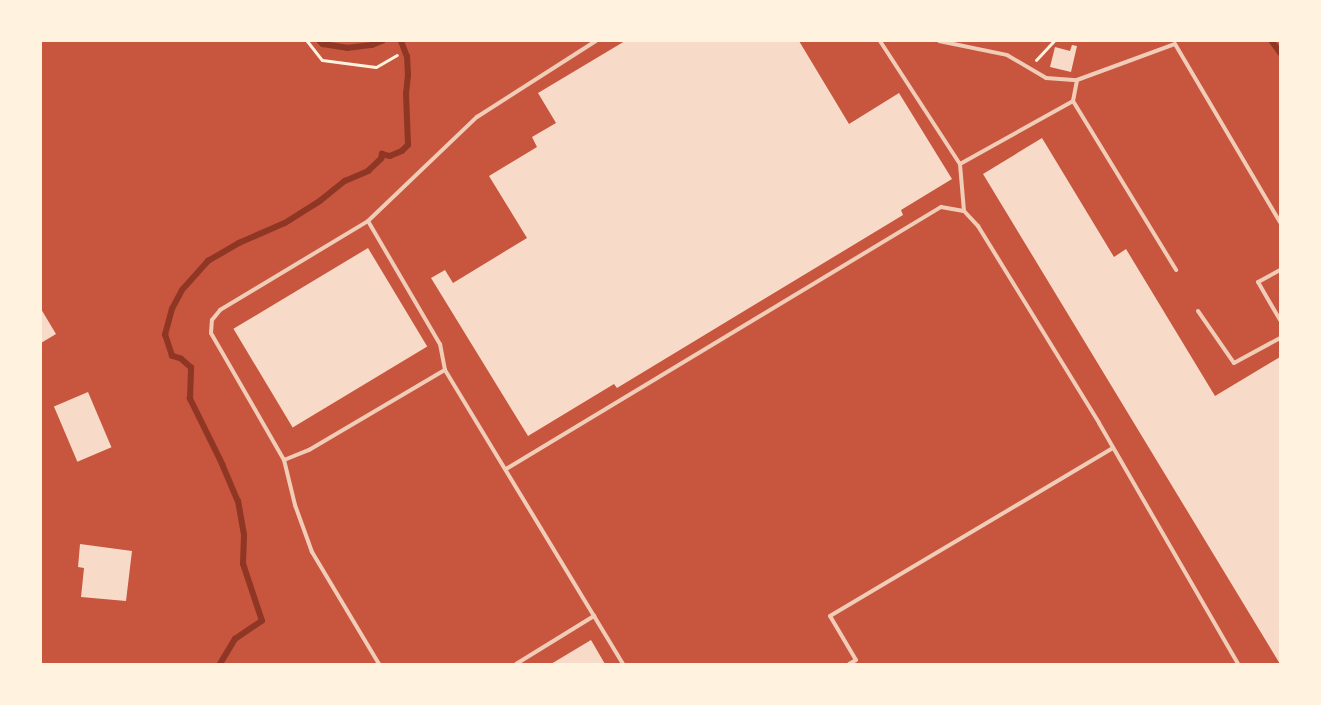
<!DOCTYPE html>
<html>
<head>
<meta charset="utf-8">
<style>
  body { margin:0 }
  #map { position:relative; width:1321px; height:705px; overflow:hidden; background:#c8553d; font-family:Commissioner,sans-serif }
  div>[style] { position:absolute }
  .stream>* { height:5.5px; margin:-2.75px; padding:0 2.75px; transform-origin:2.75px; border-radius:2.75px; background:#8f3625 }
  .building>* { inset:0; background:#f7dbc8; transform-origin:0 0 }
  .path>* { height:3px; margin:-1.5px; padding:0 1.5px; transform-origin:1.5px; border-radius:1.5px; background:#fff3e0 }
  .service>* { height:4px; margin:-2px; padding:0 2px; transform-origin:2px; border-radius:2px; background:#f1ccb7 }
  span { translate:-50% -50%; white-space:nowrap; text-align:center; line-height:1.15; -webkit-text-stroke:4.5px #fff3e0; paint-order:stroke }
  .frame { position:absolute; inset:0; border:42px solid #fff3e0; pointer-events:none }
</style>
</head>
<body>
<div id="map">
  <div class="stream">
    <i style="left:320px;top:41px;width:4px;rotate:45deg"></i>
    <i style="left:323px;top:44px;width:24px;rotate:9deg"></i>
    <i style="left:347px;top:48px;width:25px;rotate:-7deg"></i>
    <i style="left:372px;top:45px;width:11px;rotate:-22deg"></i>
    <i style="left:1272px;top:41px;width:14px;rotate:54deg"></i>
    <i style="left:220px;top:664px;width:29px;rotate:-59deg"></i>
    <i style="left:235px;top:639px;width:32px;rotate:-34deg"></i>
    <i style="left:262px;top:621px;width:60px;rotate:-108.4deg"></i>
    <i style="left:243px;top:564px;width:29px;rotate:-88deg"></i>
    <i style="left:244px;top:535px;width:34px;rotate:-100deg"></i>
    <i style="left:238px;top:502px;width:39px;rotate:-113deg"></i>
    <i style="left:223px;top:466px;width:75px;rotate:-116.2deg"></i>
    <i style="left:190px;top:399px;width:31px;rotate:-88deg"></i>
    <i style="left:191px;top:368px;width:13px;rotate:-138deg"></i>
    <i style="left:181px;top:359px;width:9px;rotate:-162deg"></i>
    <i style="left:172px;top:356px;width:22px;rotate:-108deg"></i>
    <i style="left:165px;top:335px;width:27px;rotate:-75deg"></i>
    <i style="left:172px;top:309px;width:21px;rotate:-62deg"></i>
    <i style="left:182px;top:290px;width:39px;rotate:-48deg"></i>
    <i style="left:208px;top:261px;width:36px;rotate:-30deg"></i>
    <i style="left:239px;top:243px;width:50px;rotate:-23.5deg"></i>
    <i style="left:285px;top:223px;width:41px;rotate:-32.2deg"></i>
    <i style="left:320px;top:201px;width:32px;rotate:-39deg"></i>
    <i style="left:345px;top:181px;width:25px;rotate:-23deg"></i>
    <i style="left:368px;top:171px;width:18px;rotate:-43deg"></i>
    <i style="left:381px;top:159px;width:5px;rotate:-79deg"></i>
    <i style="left:382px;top:154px;width:8px;rotate:14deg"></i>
    <i style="left:390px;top:156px;width:13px;rotate:-23deg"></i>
    <i style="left:402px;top:151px;width:8px;rotate:-45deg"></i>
    <i style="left:408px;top:145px;width:51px;rotate:-92.2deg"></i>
    <i style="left:406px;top:94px;width:19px;rotate:-84deg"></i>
    <i style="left:408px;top:75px;width:18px;rotate:-93deg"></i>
    <i style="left:407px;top:57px;width:17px;rotate:-111deg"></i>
  </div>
  <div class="building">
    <i style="clip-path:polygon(625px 41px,799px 41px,849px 124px,899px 93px,952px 179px,901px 210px,903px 215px,617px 388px,614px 384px,528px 436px,431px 278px,445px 270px,453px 283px,527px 238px,489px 176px,537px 147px,532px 137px,556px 123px,538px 93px)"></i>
    <i style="clip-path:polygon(1072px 45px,1077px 46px,1071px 72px,1050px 67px,1055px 47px,1070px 51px)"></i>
    <i style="clip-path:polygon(1042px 138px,1114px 257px,1126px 249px,1215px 396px,1280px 357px,1280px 664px,983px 174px)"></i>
    <i style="left:368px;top:248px;width:115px;height:157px;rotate:59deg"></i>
    <i style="clip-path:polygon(41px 309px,56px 334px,41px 343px)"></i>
    <i style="left:88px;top:392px;width:60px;height:37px;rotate:67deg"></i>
    <i style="clip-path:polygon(80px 544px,132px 551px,126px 601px,81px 597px,84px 568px,78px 567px)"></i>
    <i style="clip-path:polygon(591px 640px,605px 664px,551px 664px)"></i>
  </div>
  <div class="path">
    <i style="left:307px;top:41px;width:24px;rotate:52deg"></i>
    <i style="left:322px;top:60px;width:54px;rotate:7.4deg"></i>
    <i style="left:376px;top:67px;width:24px;rotate:-30deg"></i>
    <i style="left:1036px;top:60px;width:26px;rotate:-47deg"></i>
  </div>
  <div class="service">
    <i style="left:880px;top:41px;width:147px;rotate:57deg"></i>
    <i style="left:939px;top:41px;width:69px;rotate:11.6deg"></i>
    <i style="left:1007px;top:55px;width:45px;rotate:30.5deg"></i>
    <i style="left:1046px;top:78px;width:31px;rotate:4deg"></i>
    <i style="left:1073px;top:101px;width:198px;rotate:58.6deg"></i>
    <i style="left:964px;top:211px;width:47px;rotate:-94.9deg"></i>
    <i style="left:960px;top:164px;width:129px;rotate:-29.1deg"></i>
    <i style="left:1073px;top:101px;width:21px;rotate:-79deg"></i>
    <i style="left:1077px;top:80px;width:104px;rotate:-20.2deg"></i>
    <i style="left:1175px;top:44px;width:207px;rotate:59.5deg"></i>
    <i style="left:368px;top:221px;width:143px;rotate:59.7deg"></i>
    <i style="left:440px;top:344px;width:26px;rotate:79deg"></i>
    <i style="left:1280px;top:270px;width:25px;rotate:151deg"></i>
    <i style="left:1258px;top:282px;width:44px;rotate:59.9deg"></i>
    <i style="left:1198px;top:311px;width:63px;rotate:55.3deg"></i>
    <i style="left:1234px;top:363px;width:52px;rotate:-28.5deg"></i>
    <i style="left:284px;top:460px;width:27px;rotate:-22deg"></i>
    <i style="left:309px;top:450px;width:158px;rotate:-30.5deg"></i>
    <i style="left:445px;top:370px;width:344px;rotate:58.8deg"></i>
    <i style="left:506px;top:469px;width:508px;rotate:-31.06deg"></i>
    <i style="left:941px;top:207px;width:23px;rotate:10deg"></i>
    <i style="left:964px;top:211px;width:21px;rotate:47deg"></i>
    <i style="left:978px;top:226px;width:231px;rotate:58.4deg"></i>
    <i style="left:1099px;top:423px;width:278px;rotate:60deg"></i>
    <i style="left:379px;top:664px;width:131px;rotate:-120.9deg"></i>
    <i style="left:312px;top:552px;width:50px;rotate:-109.9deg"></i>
    <i style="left:295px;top:505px;width:46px;rotate:-103.7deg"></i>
    <i style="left:284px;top:460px;width:146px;rotate:-119.9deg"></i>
    <i style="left:211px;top:333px;width:13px;rotate:-86deg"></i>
    <i style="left:212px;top:320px;width:13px;rotate:-51deg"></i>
    <i style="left:220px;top:310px;width:173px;rotate:-31deg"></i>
    <i style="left:368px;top:221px;width:151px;rotate:-43.7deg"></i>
    <i style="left:477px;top:117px;width:141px;rotate:-32.6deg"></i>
    <i style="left:516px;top:664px;width:92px;rotate:-31.6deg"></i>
    <i style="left:849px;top:664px;width:8px;rotate:-30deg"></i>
    <i style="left:856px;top:660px;width:51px;rotate:-120.6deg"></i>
    <i style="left:830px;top:616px;width:329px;rotate:-30.7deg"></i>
  </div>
  <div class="frame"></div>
</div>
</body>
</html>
